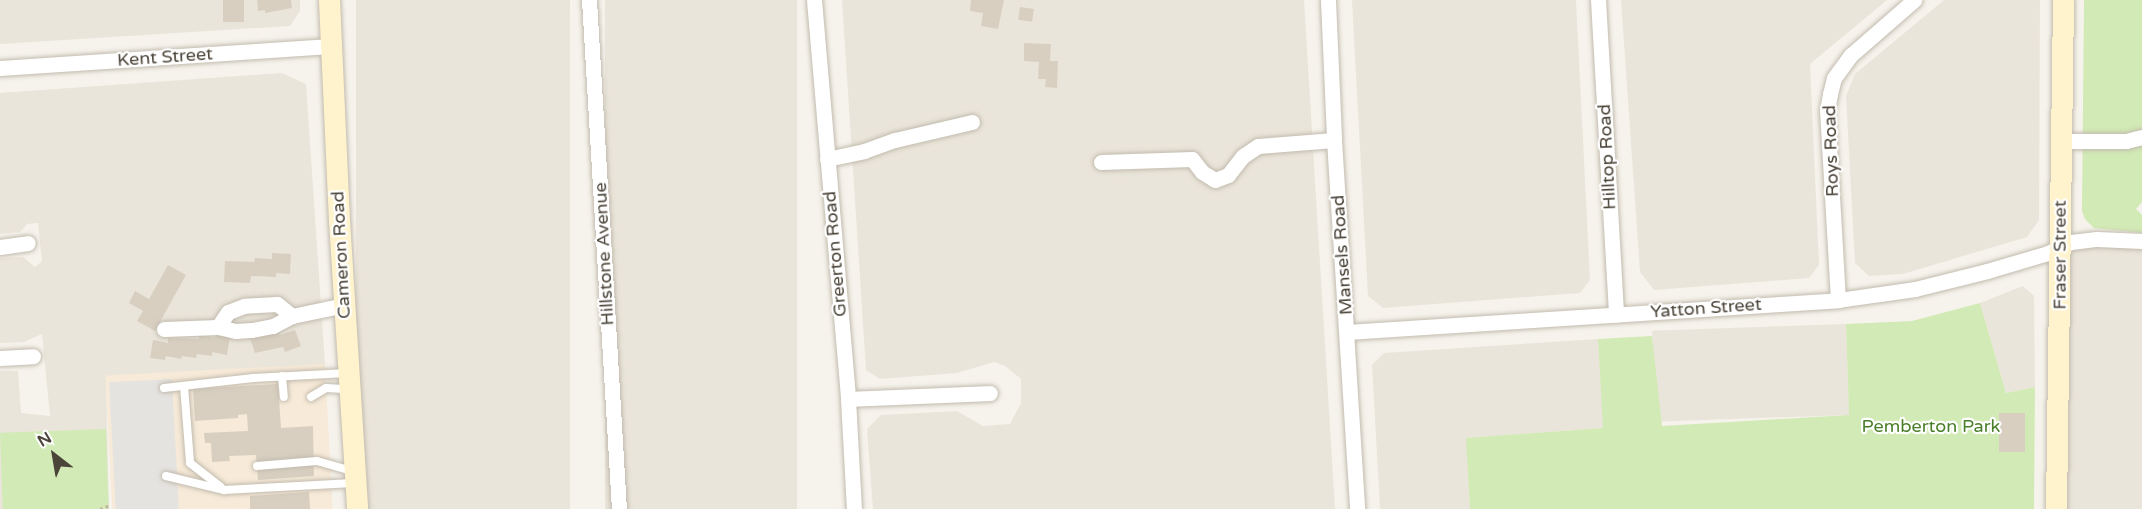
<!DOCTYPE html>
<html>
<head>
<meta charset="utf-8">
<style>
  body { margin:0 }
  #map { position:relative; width:2142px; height:509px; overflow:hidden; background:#f6f3ec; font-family:"Varela Round",sans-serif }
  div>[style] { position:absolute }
  .residential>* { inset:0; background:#eae5da; transform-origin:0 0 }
  .commercial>* { inset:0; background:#f7ead8; transform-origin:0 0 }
  .green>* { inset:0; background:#d2eab5; transform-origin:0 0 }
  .parking>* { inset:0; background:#e5e3e0; transform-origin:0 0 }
  .building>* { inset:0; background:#d8cfc1; transform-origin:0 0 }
  .path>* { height:3px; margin-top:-1.5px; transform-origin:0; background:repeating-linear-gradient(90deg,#c4b79f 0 3px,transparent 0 6px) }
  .roads { filter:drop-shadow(0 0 2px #c2bbae) drop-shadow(0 0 2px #c2bbae) }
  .lane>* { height:8px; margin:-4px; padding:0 4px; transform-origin:4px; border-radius:4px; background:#fff }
  .street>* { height:15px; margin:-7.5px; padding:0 7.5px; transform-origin:7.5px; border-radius:7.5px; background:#fff }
  .secondary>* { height:21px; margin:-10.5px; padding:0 10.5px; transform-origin:10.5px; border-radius:10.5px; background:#fff3cd }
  span { translate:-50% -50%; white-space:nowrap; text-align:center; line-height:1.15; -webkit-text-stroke:4.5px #fff; paint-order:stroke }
  .street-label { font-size:18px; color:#4b4439 }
  .park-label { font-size:18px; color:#4a7f2a }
  .north { position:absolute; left:24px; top:425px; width:60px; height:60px; -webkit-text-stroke:4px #fff; paint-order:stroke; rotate:329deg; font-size:16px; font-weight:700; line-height:24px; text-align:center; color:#4b4439 }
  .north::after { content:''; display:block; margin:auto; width:21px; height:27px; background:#4b4439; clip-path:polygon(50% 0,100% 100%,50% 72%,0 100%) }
</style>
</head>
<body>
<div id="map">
  <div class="residential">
    <i style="clip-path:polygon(0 0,300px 0,300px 11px,290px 26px,0 44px)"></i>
    <i style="left:356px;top:0;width:214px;height:510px"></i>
    <i style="left:605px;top:0;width:192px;height:510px"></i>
    <i style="clip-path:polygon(842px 0,1304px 0,1335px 509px,873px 509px,867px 429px,881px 415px,957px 411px,983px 426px,1010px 424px,1021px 403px,1021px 379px,1005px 366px,994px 362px,957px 373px,880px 379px,866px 370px)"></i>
    <i style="clip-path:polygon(1352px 0,1576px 0,1590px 280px,1580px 293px,1383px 308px,1368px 296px)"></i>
    <i style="clip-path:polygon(1621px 0,1887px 0,1810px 64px,1819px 265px,1809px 278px,1654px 290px,1640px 272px)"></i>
    <i style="clip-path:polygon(1944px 0,2040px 0,2039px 220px,2027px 237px,1903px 274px,1869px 276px,1855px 263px,1846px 96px,1855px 74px)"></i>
    <i style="clip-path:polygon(282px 73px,306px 84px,325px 364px,106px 381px,109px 509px,0 509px,0 371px,18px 371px,21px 413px,50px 416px,42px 334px,24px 342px,0 343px,0 258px,23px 257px,35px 267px,42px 261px,38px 223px,27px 224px,20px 232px,0 234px,0 93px)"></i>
    <i style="left:2142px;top:241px;width:268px;height:83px;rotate:90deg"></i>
    <i style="clip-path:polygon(2023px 286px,2034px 296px,2035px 387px,2006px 393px,1980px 303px)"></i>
    <i style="left:1846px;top:324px;width:91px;height:194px;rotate:88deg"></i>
    <i style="clip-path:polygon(1598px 339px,1604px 428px,1467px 438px,1470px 509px,1380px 509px,1372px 365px,1384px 353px)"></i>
  </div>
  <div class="commercial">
    <i style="left:325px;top:364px;width:145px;height:220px;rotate:87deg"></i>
  </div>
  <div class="green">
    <i style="clip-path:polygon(2084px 0,2142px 0,2142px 202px,2136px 209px,2142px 215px,2142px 233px,2094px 228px,2085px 219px,2082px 211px)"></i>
    <i style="clip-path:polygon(1980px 303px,2006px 393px,2035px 387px,2034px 509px,1470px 509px,1466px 438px,1603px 428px,1598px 339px,1652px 336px,1662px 426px,1849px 415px,1846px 324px,1912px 321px)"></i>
    <i style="left:106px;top:429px;width:80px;height:106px;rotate:88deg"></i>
  </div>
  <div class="parking">
    <i style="left:172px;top:379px;width:130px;height:63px;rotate:87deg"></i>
  </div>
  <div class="building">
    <i style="left:223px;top:0;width:21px;height:22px"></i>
    <i style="clip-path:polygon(257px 0,291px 0,292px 8px,265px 13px,265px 10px,258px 11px)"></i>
    <i style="clip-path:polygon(971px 0,1004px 0,998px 29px,981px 26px,983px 13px,970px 11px)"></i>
    <i style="left:1020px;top:7px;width:14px;height:13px;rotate:8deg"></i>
    <i style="clip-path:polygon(1024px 43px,1051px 44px,1050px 61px,1058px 61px,1057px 88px,1045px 87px,1046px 79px,1038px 79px,1039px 62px,1024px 61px)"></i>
    <i style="clip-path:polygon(272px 253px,291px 254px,290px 274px,276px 273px,276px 277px,251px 276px,250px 283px,224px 282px,225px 261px,254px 262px,255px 258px,272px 259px)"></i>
    <i style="clip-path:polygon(168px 265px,186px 275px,155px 331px,137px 321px,143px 311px,129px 303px,135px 291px,149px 299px)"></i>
    <i style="clip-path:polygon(295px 330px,301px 346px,285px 352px,283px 347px,255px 353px,250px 338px,279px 331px,280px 335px)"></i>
    <i style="clip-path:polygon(216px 334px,230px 336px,227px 355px,212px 352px,212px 356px,197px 354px,196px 358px,182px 356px,181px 359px,166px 356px,165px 360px,150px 358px,153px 340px,168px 343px,168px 338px,199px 339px,199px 335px,215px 338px)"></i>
    <i style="clip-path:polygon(278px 384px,281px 428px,313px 426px,314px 476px,258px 480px,256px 455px,229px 456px,230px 461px,212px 462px,211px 443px,205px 443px,204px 433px,248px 431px,247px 414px,238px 415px,238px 418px,195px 421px,193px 389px)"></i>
    <i style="left:1999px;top:413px;width:26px;height:39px"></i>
    <i style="clip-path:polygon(309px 492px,310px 509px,250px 509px,250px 496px)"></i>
  </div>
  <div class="path">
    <i style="left:100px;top:509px;width:9px;rotate:-21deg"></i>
  </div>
  <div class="roads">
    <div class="lane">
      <i style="left:282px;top:376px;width:21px;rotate:85deg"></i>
      <i style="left:184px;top:386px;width:77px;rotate:85.5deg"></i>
      <i style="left:190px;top:463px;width:39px;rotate:38deg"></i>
      <i style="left:164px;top:388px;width:90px;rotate:-6.4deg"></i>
      <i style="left:253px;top:378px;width:94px;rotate:-3deg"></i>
      <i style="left:311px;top:397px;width:17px;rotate:-31deg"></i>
      <i style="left:326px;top:388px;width:22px;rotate:3deg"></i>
      <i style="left:257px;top:466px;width:60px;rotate:-4.8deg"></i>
      <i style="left:317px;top:461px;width:35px;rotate:16deg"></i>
      <i style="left:166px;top:476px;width:60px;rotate:13.6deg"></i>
      <i style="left:224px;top:490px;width:129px;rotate:-3.1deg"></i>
    </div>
    <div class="street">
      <i style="left:589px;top:0;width:510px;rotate:86.63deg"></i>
      <i style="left:814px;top:0;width:400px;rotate:85.1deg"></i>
      <i style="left:848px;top:399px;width:110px;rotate:86.9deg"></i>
      <i style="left:1328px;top:0;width:140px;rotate:87.5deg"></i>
      <i style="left:1334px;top:140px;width:370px;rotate:86.4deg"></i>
      <i style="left:1598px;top:0;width:315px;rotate:86.7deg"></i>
      <i style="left:0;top:68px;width:331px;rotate:-3.8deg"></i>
      <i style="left:2061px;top:141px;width:65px"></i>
      <i style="left:2126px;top:141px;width:16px;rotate:-14deg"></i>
      <i style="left:827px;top:159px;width:38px;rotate:-12deg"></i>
      <i style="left:864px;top:151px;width:33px;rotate:-20deg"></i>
      <i style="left:895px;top:140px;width:79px;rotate:-13.2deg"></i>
      <i style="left:1101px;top:162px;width:91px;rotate:-1.9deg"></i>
      <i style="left:1192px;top:159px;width:16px;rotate:52deg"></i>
      <i style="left:1202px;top:172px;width:15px;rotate:32deg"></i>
      <i style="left:1215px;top:180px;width:14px;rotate:-21deg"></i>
      <i style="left:1228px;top:175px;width:24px;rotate:-52deg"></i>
      <i style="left:1243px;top:156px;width:18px;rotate:-34deg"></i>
      <i style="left:1258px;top:146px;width:76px;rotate:-4.5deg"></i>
      <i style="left:0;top:247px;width:28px;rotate:-8deg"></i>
      <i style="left:1838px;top:300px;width:189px;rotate:-93.3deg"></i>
      <i style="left:1827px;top:111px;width:17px;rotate:-80deg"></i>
      <i style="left:1830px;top:94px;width:16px;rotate:-76deg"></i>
      <i style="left:1834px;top:78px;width:29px;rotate:-54deg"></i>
      <i style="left:1851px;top:55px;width:84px;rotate:-41.1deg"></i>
      <i style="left:292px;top:316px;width:19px;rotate:-141deg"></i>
      <i style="left:277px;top:304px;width:33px;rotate:177deg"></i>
      <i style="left:244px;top:306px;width:17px;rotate:159deg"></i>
      <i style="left:228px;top:312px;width:18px;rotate:124deg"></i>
      <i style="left:218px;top:327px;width:18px;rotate:13deg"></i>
      <i style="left:236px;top:331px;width:16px;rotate:-4deg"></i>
      <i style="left:252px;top:330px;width:21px;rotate:-11deg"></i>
      <i style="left:273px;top:326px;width:21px;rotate:-28deg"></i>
      <i style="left:292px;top:316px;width:53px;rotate:-11.9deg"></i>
      <i style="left:164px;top:329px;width:54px;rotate:-2.1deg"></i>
      <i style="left:1347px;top:332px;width:492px;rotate:-3.7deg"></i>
      <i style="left:1838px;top:300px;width:78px;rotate:-8.1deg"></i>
      <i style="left:1915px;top:289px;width:74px;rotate:-14deg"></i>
      <i style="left:1987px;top:271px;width:64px;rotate:-16.4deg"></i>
      <i style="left:2048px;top:253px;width:25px;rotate:-26deg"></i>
      <i style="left:2071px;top:242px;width:26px;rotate:-7deg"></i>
      <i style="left:2097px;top:239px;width:45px;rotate:2.5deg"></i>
      <i style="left:0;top:358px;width:33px;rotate:-3deg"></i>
      <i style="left:848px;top:399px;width:142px;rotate:-2.4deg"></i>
    </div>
    <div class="secondary">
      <i style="left:329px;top:0;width:220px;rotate:87.4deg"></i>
      <i style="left:339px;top:220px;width:290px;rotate:86.4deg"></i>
      <i style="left:2056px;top:509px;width:509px;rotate:-89.21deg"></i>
    </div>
  </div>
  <div class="street-label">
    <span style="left:165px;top:57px;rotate:-4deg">Kent Street</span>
    <span style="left:1831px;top:151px;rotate:-92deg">Roys Road</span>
    <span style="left:1607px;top:157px;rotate:-93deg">Hilltop Road</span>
    <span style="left:604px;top:254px;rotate:-93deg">Hillstone Avenue</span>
    <span style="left:835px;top:254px;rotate:-95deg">Greerton Road</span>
    <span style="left:341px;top:255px;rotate:-93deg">Cameron Road</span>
    <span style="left:1342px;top:255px;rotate:-94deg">Mansels Road</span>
    <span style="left:2060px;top:255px;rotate:-90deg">Fraser Street</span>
    <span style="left:1706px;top:308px;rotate:-4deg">Yatton Street</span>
  </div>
  <div class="park-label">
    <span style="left:1931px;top:426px">Pemberton Park</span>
  </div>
  <div class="north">N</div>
</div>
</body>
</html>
